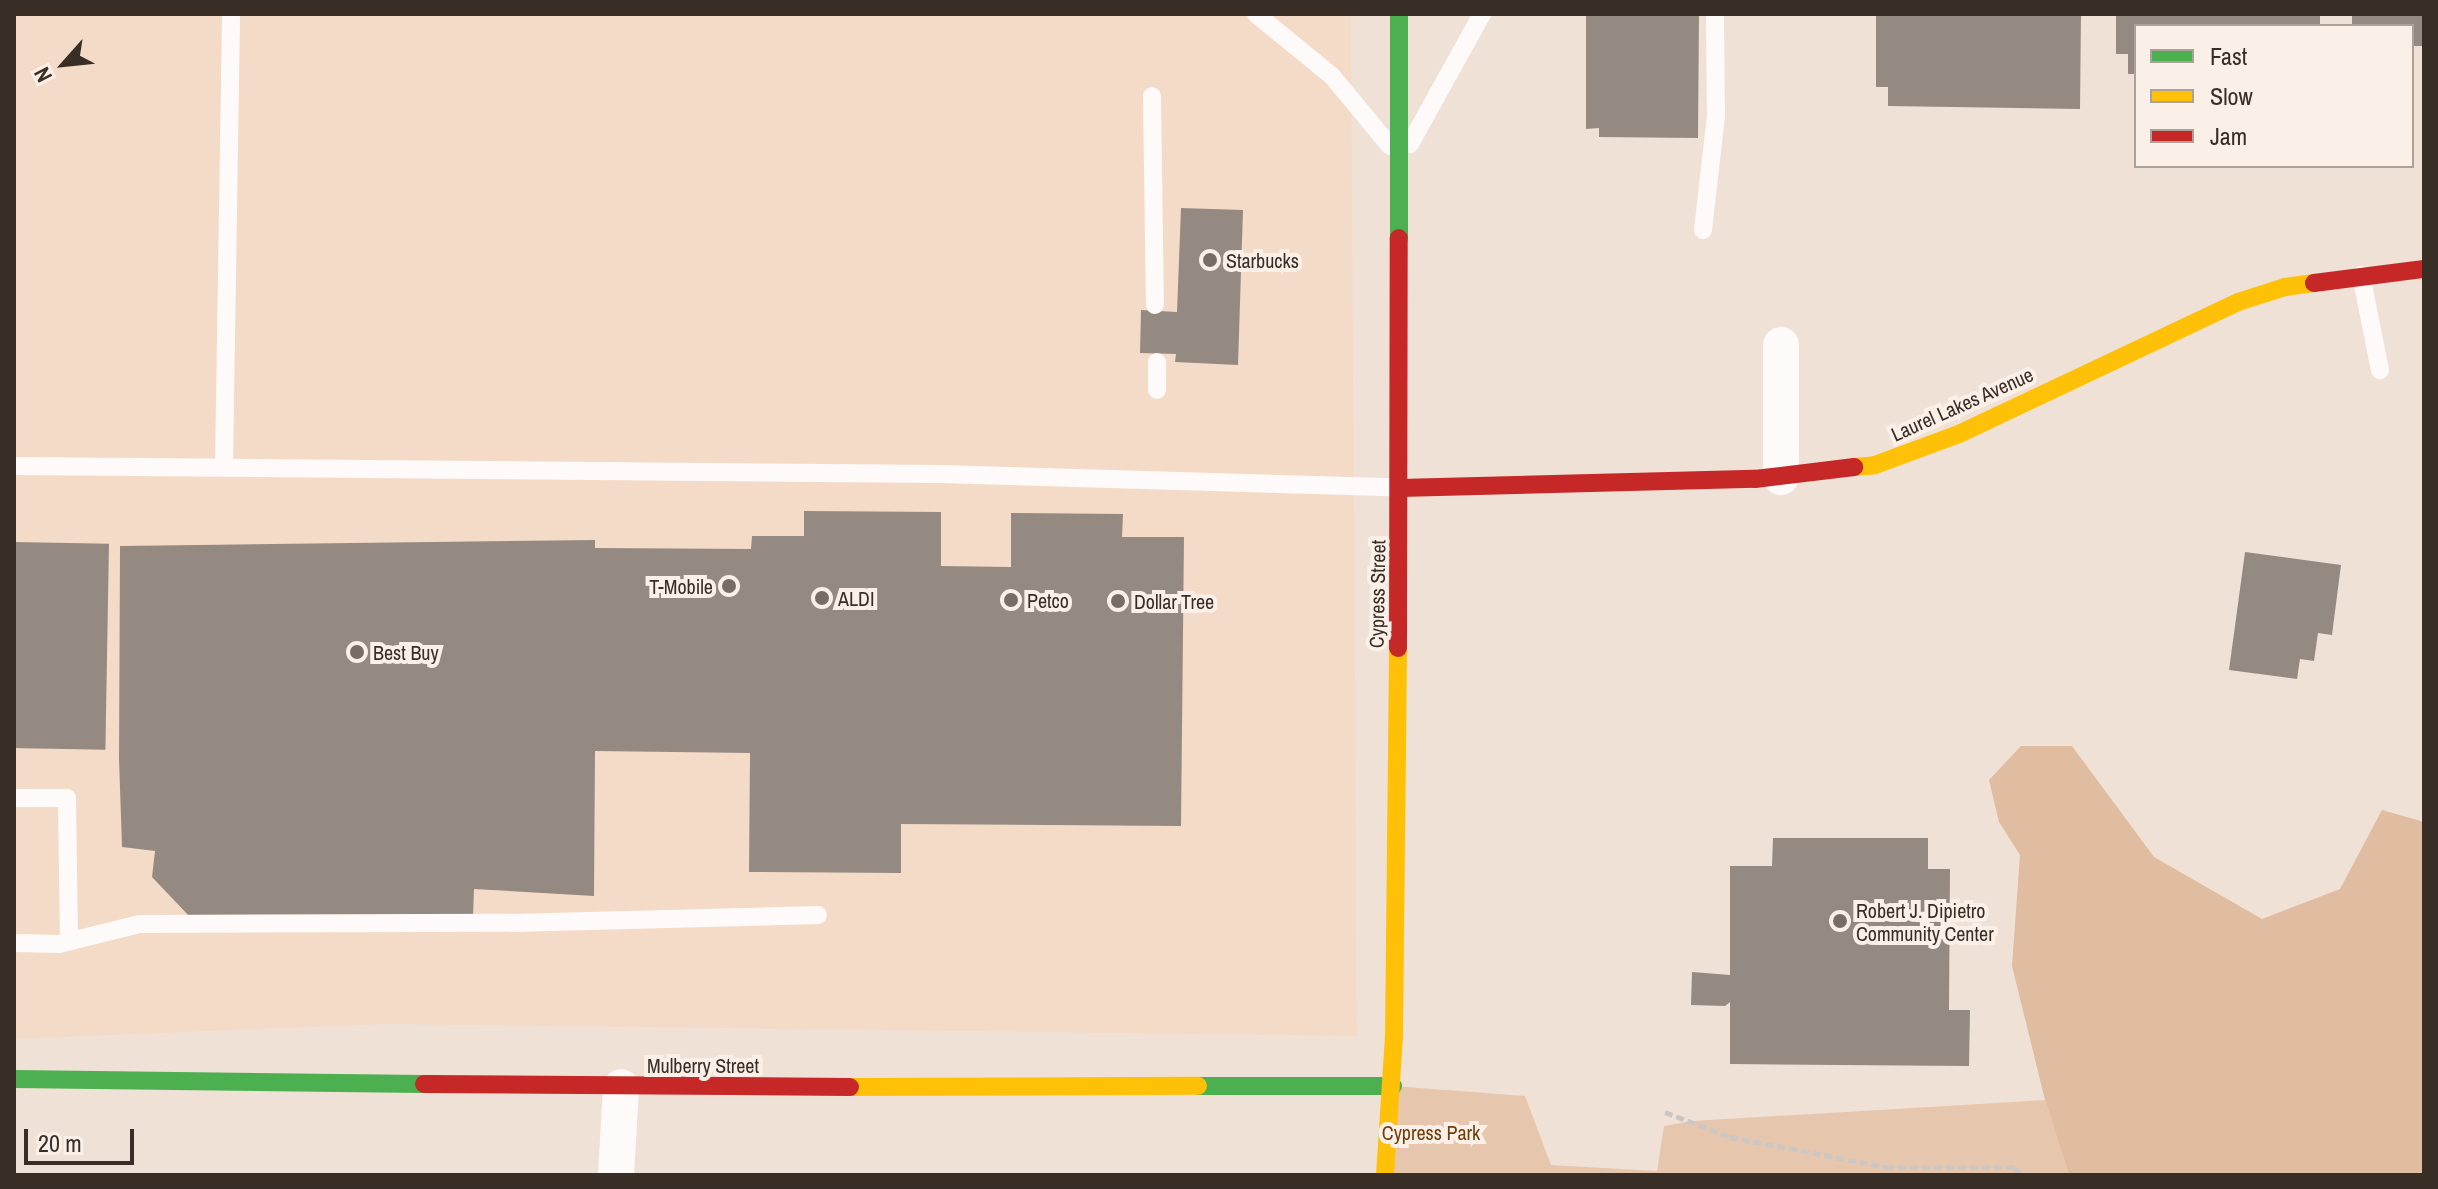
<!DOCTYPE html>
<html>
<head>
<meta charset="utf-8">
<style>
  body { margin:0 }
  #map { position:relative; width:2438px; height:1189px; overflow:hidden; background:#f0e1d6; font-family:"Archivo Narrow",sans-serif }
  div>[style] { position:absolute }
  .built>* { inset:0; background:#f4dbc8 }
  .green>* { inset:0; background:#e6c7ae }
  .forest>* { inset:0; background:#e0bca0 }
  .building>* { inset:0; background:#958a82; transform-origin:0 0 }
  .path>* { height:5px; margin-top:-2.5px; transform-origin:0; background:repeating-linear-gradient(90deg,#ccc7c3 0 8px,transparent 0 12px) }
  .lane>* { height:18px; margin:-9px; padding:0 9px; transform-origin:9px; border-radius:9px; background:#fdfaf9 }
  .street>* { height:36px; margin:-18px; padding:0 18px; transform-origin:18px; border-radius:18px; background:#fdfaf9 }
  .fast>* { height:18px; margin:-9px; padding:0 9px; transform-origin:9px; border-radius:9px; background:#4caf50 }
  .slow>* { height:18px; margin:-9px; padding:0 9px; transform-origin:9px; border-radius:9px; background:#ffc107 }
  .jam>* { height:18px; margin:-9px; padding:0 9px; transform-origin:9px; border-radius:9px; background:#c62828 }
  .dots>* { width:22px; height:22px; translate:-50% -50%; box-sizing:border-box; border:4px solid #fbf0e8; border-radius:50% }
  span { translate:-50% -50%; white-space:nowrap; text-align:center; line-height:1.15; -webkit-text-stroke:8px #fbf0e8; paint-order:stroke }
  .poi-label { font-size:20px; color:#382e26 }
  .left { translate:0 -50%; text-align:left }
  .right { translate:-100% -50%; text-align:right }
  .street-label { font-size:20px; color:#382e26 }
  .park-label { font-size:20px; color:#6f3d09 }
  .frame { position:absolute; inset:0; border:16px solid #382e26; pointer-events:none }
  .legend { position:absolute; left:2134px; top:24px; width:280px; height:144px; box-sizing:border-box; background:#fbf0e8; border:2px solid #ada29a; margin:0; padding:10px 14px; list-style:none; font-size:24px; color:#382e26 }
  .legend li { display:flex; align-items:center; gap:16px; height:40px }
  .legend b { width:40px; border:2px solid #ada29a }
  .north { position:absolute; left:24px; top:24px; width:80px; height:80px; -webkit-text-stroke:6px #fbf0e8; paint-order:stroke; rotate:243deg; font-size:22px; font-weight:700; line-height:32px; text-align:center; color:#382e26 }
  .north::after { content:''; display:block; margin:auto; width:28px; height:36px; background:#382e26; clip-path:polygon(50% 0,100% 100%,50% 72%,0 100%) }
  .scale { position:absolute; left:24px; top:1129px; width:110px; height:36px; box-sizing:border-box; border:4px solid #382e26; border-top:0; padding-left:10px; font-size:24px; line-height:28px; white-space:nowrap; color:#382e26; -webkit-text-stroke:6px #fbf0e8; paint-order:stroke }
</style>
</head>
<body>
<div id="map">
  <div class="built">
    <i style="clip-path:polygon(14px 14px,1351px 14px,1357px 1036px,385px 1024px,14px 1039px)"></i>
  </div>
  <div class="green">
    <i style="clip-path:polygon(1393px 1086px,1525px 1096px,1551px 1165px,1657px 1171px,1664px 1126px,1692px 1121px,2045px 1100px,2069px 1175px,1385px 1175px)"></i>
  </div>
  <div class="forest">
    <i style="clip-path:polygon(2021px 746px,2072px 746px,2154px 857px,2262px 919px,2340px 889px,2382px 810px,2424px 822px,2424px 1175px,2069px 1175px,2045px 1100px,2012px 966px,2020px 855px,1999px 822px,1989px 780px)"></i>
  </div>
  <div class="building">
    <i style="clip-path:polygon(1586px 14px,1699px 14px,1698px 138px,1599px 137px,1599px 128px,1586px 129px)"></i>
    <i style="clip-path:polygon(1876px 14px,2081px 14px,2080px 109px,1888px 106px,1888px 87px,1876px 87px)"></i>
    <i style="clip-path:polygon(2116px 14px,2320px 14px,2320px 26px,2136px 26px,2136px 74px,2128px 74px,2128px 54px,2116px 54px)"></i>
    <i style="clip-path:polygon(2352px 14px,2424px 14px,2424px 46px,2412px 46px,2412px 26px,2352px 24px)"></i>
    <i style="clip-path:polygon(1181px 208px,1243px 210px,1238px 365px,1175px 362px,1176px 354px,1140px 353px,1141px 310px,1177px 312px)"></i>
    <i style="clip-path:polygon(804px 511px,941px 512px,941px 566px,1011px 567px,1011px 513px,1123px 514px,1122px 537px,1184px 537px,1181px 826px,901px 824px,901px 873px,749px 872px,750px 753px,595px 751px,594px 896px,474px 889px,473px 917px,190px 917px,152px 877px,155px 851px,122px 847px,119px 759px,120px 546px,595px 540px,595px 548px,751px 549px,752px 536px,804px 536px)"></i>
    <i style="left:14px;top:542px;width:95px;height:206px;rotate:1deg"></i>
    <i style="clip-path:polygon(2245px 552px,2341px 565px,2332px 635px,2318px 633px,2314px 661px,2300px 659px,2297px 679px,2229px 670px)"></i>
    <i style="clip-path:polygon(1773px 838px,1928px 838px,1928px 869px,1950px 869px,1949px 1010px,1970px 1010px,1969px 1066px,1730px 1064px,1730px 1002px,1725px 1006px,1691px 1005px,1692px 972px,1730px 975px,1730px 866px,1772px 866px)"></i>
  </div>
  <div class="path">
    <i style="left:1665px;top:1112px;width:70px;rotate:21deg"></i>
    <i style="left:1730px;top:1137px;width:159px;rotate:10.9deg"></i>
    <i style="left:1886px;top:1167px;width:128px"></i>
    <i style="left:2014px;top:1167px;width:11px;rotate:45deg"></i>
  </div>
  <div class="lane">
    <i style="left:1256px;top:14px;width:98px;rotate:39.2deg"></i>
    <i style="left:1332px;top:76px;width:91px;rotate:50.4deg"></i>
    <i style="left:1152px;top:96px;width:209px;rotate:89.2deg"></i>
    <i style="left:1410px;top:144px;width:149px;rotate:-61deg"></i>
    <i style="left:1703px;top:230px;width:115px;rotate:-83.5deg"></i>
    <i style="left:1716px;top:116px;width:102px;rotate:-90.6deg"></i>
    <i style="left:2361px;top:275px;width:97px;rotate:78.7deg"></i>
    <i style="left:1157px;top:362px;width:28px;rotate:90deg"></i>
    <i style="left:224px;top:465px;width:451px;rotate:-89.1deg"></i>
    <i style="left:14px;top:466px;width:927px;rotate:0.49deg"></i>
    <i style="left:941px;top:474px;width:459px;rotate:1.7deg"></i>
    <i style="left:14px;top:798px;width:53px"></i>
    <i style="left:67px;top:798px;width:143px;rotate:89.2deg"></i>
    <i style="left:14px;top:943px;width:45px;rotate:1.3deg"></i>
    <i style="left:59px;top:944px;width:82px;rotate:-14deg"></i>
    <i style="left:139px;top:924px;width:373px;rotate:-0.2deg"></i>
    <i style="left:512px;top:923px;width:306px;rotate:-1.5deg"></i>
  </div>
  <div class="street">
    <i style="left:1781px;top:477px;width:132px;rotate:-90deg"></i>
    <i style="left:616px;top:1175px;width:88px;rotate:-86.7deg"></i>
  </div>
  <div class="fast">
    <i style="left:1399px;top:14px;width:224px;rotate:90deg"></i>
    <i style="left:14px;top:1079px;width:410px;rotate:0.7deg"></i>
    <i style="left:1198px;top:1086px;width:195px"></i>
  </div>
  <div class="slow">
    <i style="left:1854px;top:467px;width:21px;rotate:-5deg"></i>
    <i style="left:1875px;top:465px;width:90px;rotate:-20.3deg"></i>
    <i style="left:1959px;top:434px;width:309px;rotate:-25.3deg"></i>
    <i style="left:2238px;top:302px;width:49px;rotate:-17.7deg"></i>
    <i style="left:2285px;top:287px;width:29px;rotate:-8deg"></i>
    <i style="left:850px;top:1087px;width:348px;rotate:-0.2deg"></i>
    <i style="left:1385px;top:1175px;width:139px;rotate:-86.3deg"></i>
    <i style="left:1394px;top:1036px;width:388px;rotate:-89.4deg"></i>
  </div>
  <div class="jam">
    <i style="left:2314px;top:283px;width:111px;rotate:-7.3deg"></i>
    <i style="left:1400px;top:488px;width:355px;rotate:-1.5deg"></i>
    <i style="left:1755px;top:479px;width:100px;rotate:-6.9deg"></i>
    <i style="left:1398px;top:648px;width:410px;rotate:-89.9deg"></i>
    <i style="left:424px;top:1084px;width:426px;rotate:0.4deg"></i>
  </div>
  <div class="dots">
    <i style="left:1210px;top:260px;background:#786d64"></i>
    <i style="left:729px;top:586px;background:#786d64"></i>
    <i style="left:822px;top:598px;background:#786d64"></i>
    <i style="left:1011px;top:600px;background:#786d64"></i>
    <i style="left:1118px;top:601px;background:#786d64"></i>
    <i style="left:357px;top:652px;background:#786d64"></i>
    <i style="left:1840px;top:921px;background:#786d64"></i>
  </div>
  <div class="poi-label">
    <span class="left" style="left:1226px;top:260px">Starbucks</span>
    <span class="right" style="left:713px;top:586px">T-Mobile</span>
    <span class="left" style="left:838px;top:598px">ALDI</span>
    <span class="left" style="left:1027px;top:600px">Petco</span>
    <span class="left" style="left:1134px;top:601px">Dollar Tree</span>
    <span class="left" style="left:373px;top:652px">Best Buy</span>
    <span class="left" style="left:1856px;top:922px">Robert J. Dipietro<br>Community Center</span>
  </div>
  <div class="street-label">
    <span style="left:1962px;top:404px;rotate:-24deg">Laurel Lakes Avenue</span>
    <span style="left:1377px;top:594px;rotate:-89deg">Cypress Street</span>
    <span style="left:703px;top:1065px">Mulberry Street</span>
  </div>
  <div class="park-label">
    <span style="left:1431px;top:1132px">Cypress Park</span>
  </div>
  <div class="frame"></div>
  <ul class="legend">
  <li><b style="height:10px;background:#4caf50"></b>Fast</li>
  <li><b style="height:10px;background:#ffc107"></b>Slow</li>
  <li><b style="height:10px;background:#c62828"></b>Jam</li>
  </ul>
  <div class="north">N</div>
  <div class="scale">20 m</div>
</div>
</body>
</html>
